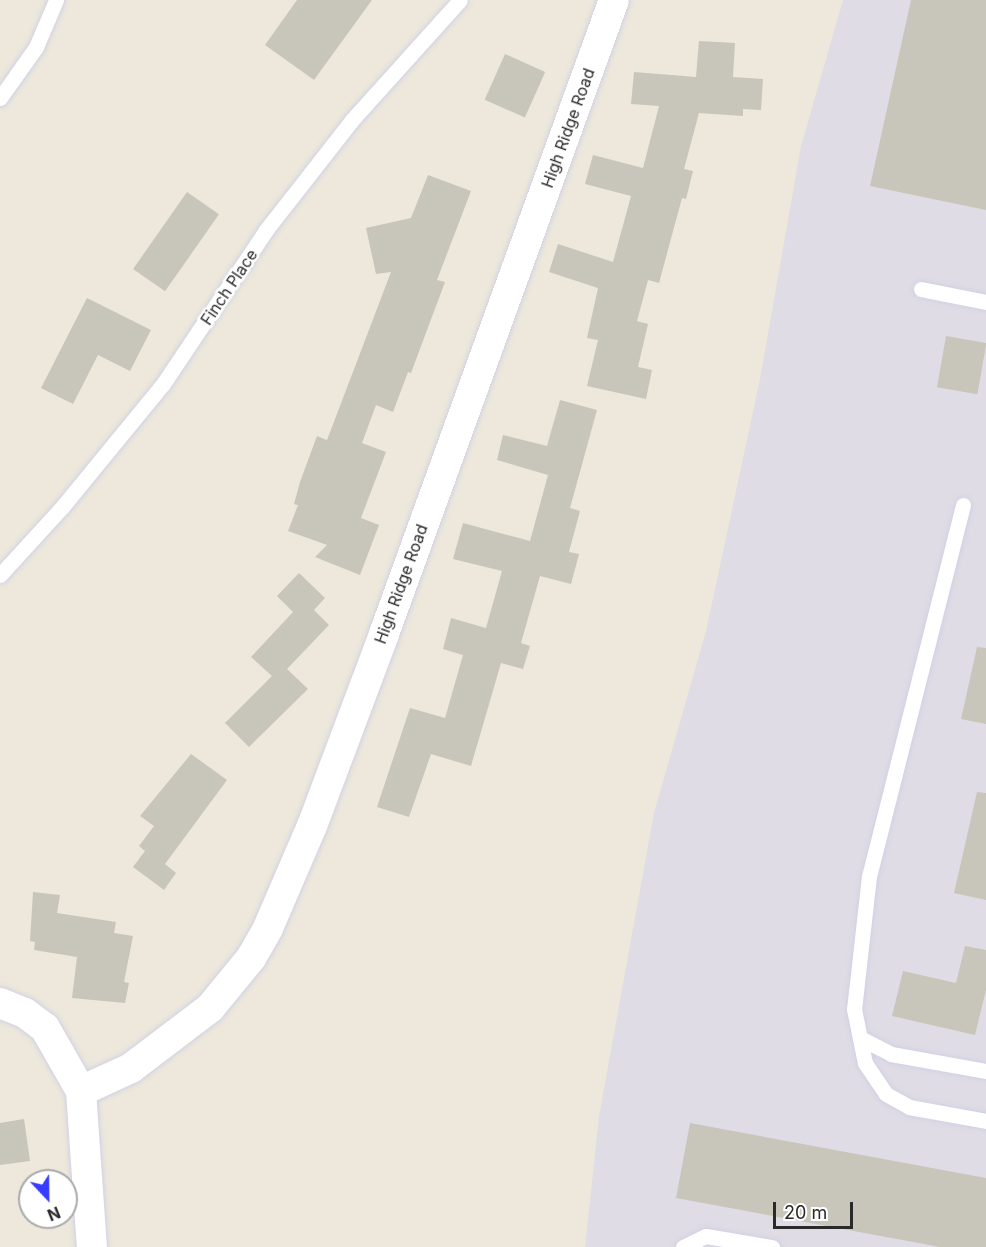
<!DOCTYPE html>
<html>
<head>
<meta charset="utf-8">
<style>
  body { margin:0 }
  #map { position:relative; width:986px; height:1247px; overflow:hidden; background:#ede8db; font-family:Inter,sans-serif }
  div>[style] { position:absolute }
  .industrial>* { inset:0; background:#e0dce5 }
  .building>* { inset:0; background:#c8c5bb; transform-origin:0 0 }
  .roads { filter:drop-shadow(0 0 2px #d1d1e4) drop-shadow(0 0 2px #d1d1e4) }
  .lane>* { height:15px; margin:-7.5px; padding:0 7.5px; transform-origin:7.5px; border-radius:7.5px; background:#fff }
  .street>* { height:30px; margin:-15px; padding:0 15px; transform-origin:15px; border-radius:15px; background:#fff }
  span { translate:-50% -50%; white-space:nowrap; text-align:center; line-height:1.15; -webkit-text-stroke:5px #fff; paint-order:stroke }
  .street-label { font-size:16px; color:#2a2a2a }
  .north { position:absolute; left:18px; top:1169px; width:60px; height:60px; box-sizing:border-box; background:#fff; border:2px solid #aaa; border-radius:50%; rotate:158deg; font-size:16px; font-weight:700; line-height:24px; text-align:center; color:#2a2a2a }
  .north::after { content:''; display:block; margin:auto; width:21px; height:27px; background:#363cff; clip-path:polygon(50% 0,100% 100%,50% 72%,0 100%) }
  .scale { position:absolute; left:773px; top:1202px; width:80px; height:27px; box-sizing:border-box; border:3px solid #2a2a2a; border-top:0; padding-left:8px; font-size:18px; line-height:21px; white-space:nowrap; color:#2a2a2a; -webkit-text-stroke:4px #fff; paint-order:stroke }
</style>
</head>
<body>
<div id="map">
  <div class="industrial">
    <i style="clip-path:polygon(843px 0,986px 0,986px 1247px,585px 1247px,599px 1116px,654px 813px,706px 631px,760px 379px,801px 146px)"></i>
  </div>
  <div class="building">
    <i style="clip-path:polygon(297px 0,372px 0,314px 80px,265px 45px)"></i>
    <i style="clip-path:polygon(911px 0,986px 0,986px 210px,870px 186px)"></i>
    <i style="clip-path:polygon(699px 41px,735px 43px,733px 77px,763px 79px,761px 110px,743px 109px,743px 116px,699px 113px,684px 169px,693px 171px,686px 199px,682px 198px,659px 283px,648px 280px,637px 321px,648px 324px,638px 367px,652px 370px,646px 399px,587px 386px,598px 340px,587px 338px,598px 288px,549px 272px,558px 244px,613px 262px,631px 196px,585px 184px,593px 155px,643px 168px,659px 106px,631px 104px,634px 72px,696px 77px)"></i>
    <i style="left:505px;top:54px;width:44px;height:50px;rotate:24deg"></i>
    <i style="clip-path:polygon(428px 175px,471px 191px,437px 280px,445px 282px,411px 373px,408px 372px,393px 412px,376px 405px,362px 443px,386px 452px,361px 518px,379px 525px,360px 575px,315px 557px,327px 545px,288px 531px,298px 505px,294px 504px,300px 482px,317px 436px,327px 440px,391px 272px,376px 274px,366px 228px,411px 218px)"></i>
    <i style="left:187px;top:192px;width:39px;height:94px;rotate:35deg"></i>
    <i style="clip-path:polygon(87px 298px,151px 330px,130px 371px,98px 355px,73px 404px,41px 388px)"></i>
    <i style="left:946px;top:336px;width:41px;height:52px;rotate:10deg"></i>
    <i style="clip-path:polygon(560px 400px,597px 410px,570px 508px,580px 511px,569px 552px,579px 554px,571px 584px,540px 576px,521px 643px,530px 646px,523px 669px,501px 663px,471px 766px,431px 754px,409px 817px,377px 807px,410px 708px,445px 718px,463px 655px,443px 649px,451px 618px,486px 628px,502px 571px,453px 559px,463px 523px,530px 541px,548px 475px,497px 460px,503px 435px,547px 446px)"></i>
    <i style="clip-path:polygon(299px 573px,325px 598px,314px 610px,329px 625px,287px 669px,308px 689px,249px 747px,225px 723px,272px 676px,251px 657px,293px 612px,277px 596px)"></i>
    <i style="clip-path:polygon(977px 647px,986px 648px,986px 724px,961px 719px)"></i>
    <i style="clip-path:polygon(191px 754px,227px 780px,165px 864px,176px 873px,164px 890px,133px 867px,145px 851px,139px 846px,154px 826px,140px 816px)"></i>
    <i style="clip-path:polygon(977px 792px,986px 793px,986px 900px,954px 893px)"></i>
    <i style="clip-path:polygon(33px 892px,60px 895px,57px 913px,116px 922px,114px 933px,133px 936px,124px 982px,129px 983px,125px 1003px,72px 998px,77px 957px,34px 950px,35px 942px,30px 941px)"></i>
    <i style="clip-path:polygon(965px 946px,986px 950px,986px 990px,975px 1035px,892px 1016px,903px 971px,956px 983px)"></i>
    <i style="clip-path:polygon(24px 1119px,30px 1161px,0 1165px,0 1123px)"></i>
    <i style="clip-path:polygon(690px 1123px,986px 1178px,986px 1247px,940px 1247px,676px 1198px)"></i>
  </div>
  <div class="roads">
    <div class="lane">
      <i style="left:0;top:98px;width:62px;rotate:-54.8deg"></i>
      <i style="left:36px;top:47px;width:51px;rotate:-66.9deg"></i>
      <i style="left:921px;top:289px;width:66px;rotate:11.3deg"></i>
      <i style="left:963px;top:505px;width:383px;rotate:104.2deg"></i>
      <i style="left:869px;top:876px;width:134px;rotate:96.4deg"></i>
      <i style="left:854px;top:1009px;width:55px;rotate:78.5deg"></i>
      <i style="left:865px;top:1063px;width:37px;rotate:56deg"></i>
      <i style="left:886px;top:1094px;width:26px;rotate:29deg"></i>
      <i style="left:909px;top:1107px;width:78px;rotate:10.3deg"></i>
      <i style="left:0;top:575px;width:93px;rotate:-47.6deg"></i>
      <i style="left:63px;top:506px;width:158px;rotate:-50.7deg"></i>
      <i style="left:163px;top:384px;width:185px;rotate:-56.2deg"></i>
      <i style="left:266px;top:230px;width:140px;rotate:-52deg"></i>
      <i style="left:352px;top:120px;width:161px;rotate:-48deg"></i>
      <i style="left:860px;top:1038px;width:35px;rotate:27deg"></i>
      <i style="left:891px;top:1054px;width:97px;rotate:10.1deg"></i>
      <i style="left:683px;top:1247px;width:25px;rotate:-26deg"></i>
      <i style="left:706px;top:1236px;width:67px;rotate:9.5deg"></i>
    </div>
    <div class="street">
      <i style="left:0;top:1003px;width:27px;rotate:22deg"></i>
      <i style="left:25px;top:1013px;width:25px;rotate:37deg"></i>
      <i style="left:45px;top:1028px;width:73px;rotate:60.3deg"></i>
      <i style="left:81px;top:1091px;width:156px;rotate:86deg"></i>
      <i style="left:81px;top:1091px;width:55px;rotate:-24.7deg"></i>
      <i style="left:131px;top:1068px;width:99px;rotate:-37.2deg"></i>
      <i style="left:210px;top:1008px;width:65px;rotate:-50.6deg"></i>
      <i style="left:251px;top:958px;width:34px;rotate:-60deg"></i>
      <i style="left:268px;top:928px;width:111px;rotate:-66.7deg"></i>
      <i style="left:312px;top:826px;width:205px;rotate:-69.4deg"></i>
      <i style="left:384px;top:634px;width:674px;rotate:-70.06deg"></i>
    </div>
  </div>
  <div class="street-label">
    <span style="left:568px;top:128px;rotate:-70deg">High Ridge Road</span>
    <span style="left:229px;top:287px;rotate:-56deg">Finch Place</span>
    <span style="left:401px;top:584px;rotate:-70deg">High Ridge Road</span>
  </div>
  <div class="north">N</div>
  <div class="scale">20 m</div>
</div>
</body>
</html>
